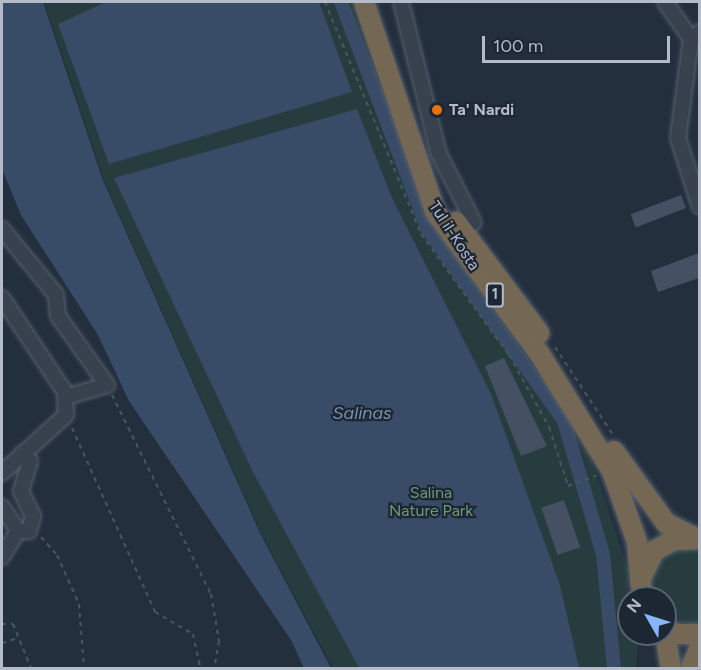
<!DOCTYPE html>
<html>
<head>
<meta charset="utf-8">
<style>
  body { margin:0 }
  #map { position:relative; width:701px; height:670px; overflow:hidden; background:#242f3e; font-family:Figtree,sans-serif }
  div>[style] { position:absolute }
  .green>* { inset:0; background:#263c3f }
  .water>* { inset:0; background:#394c67 }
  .canal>* { height:14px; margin:-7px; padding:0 7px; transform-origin:7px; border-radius:7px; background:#394c67 }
  .building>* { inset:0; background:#455162; transform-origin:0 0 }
  .path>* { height:2px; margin-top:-1px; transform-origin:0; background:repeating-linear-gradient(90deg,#44595c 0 4.5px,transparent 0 9px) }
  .roads { filter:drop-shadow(0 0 2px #565f6c) drop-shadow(0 0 2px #565f6c) }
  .minor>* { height:14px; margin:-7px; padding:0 7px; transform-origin:7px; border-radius:7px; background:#38414e }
  .highway>* { height:20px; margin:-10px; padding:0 10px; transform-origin:10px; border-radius:10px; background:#746855 }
  .dots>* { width:16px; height:16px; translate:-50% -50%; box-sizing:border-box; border:3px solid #1d2633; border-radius:50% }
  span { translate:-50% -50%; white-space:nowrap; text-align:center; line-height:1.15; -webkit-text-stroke:4.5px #1d2633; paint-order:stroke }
  .shield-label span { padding:2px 4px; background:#1d2633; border:2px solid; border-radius:4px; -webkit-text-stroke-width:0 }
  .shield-label { font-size:15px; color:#b4bcc9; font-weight:700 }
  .poi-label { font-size:16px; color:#b4bcc9; font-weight:700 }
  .left { translate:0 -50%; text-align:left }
  .street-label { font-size:16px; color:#b4bcc9 }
  .park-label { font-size:16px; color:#6b9a76 }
  .water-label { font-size:18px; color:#7c92b1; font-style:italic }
  .frame { position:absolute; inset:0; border:3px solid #b4bcc9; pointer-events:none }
  .north { position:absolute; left:617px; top:586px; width:60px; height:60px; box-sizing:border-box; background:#1d2633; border:2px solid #59626f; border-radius:50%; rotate:309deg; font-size:16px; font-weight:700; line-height:24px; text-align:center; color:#b4bcc9 }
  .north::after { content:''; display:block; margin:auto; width:21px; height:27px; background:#8ab4f8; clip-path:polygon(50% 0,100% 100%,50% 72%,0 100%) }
  .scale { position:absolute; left:482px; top:36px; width:188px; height:27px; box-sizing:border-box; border:3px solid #b4bcc9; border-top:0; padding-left:8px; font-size:18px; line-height:21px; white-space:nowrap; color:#b4bcc9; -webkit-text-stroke:4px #1d2633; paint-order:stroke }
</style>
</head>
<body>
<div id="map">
  <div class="green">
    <i style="clip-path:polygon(44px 2px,356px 2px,434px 220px,587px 445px,628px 570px,629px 634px,639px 634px,636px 668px,333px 668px,261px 533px,103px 178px)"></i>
    <i style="clip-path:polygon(680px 549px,699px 550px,699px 622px,691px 624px,667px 617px,665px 598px,653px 598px,650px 585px,659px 562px)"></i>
  </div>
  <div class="water">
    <i style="clip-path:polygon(2px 2px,43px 2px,102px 178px,260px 533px,331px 668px,304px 668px,291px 640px,129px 401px,98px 335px,21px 215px,2px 169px)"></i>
    <i style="clip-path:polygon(106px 2px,319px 2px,352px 92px,109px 164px,58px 24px)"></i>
    <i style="clip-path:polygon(357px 109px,392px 198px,491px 394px,560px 585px,579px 668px,359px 668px,253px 472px,114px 178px)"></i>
  </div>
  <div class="canal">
    <i style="left:341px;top:2px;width:244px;rotate:69.1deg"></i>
    <i style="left:428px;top:230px;width:234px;rotate:54.5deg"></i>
    <i style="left:564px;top:421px;width:139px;rotate:73.7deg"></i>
    <i style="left:603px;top:554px;width:115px;rotate:84.5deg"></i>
  </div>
  <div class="building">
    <i style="left:681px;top:195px;width:14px;height:54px;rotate:69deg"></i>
    <i style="clip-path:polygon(699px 253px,699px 278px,658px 292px,651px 271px)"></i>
    <i style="clip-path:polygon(504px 358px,547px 446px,521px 456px,485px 366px)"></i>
    <i style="left:564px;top:500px;width:50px;height:24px;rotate:71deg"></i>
  </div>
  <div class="path">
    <i style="left:325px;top:2px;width:251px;rotate:67.5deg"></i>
    <i style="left:421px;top:234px;width:150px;rotate:54deg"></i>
    <i style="left:509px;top:355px;width:82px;rotate:60.9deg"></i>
    <i style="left:549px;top:427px;width:62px;rotate:72.1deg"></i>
    <i style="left:568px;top:486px;width:30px;rotate:-20deg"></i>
    <i style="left:555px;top:347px;width:105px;rotate:56.6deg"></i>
    <i style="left:112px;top:395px;width:222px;rotate:63.6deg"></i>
    <i style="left:211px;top:594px;width:48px;rotate:80.3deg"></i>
    <i style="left:219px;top:641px;width:27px;rotate:100deg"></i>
    <i style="left:72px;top:428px;width:202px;rotate:65.7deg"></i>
    <i style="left:155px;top:612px;width:44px;rotate:30.1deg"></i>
    <i style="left:193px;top:634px;width:35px;rotate:78deg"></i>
    <i style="left:41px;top:537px;width:24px;rotate:48deg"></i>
    <i style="left:57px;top:555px;width:54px;rotate:65.8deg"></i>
    <i style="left:79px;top:604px;width:64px;rotate:85.5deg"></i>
    <i style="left:2px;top:624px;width:11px"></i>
    <i style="left:13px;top:624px;width:48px;rotate:67.8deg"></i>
    <i style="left:2px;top:643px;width:17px;rotate:-17deg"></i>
  </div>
  <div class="roads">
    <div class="minor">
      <i style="left:401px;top:2px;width:157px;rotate:76deg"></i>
      <i style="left:439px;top:154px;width:77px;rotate:63.1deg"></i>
      <i style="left:665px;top:2px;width:45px;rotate:54.9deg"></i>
      <i style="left:700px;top:32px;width:11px;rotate:142deg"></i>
      <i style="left:691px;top:39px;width:100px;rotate:97.5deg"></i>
      <i style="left:678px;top:138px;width:72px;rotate:72.3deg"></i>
      <i style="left:2px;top:229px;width:85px;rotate:50.7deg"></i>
      <i style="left:56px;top:295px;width:21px;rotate:85deg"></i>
      <i style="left:58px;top:316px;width:85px;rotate:54.6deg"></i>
      <i style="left:107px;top:385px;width:43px;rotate:163.7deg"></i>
      <i style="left:2px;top:298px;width:113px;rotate:56.2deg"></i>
      <i style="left:65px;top:392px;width:23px;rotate:88deg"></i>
      <i style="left:66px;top:415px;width:86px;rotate:137.8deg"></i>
      <i style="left:2px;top:507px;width:29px;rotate:56deg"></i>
      <i style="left:18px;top:531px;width:31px;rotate:122deg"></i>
      <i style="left:18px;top:531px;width:11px"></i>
      <i style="left:29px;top:531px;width:16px;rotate:-75deg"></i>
      <i style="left:33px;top:516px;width:28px;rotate:-116deg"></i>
      <i style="left:21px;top:491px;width:31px;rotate:-73deg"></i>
      <i style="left:30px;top:461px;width:11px;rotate:-131deg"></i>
    </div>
    <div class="highway">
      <i style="left:364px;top:2px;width:223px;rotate:71.2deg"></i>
      <i style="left:436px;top:213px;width:174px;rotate:53.7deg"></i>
      <i style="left:539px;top:353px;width:139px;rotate:58.3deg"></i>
      <i style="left:612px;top:471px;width:75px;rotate:70.6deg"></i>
      <i style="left:637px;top:542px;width:38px;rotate:85deg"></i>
      <i style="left:456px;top:222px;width:139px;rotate:53.2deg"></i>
      <i style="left:614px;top:451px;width:89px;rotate:54.2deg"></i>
      <i style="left:666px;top:523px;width:35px;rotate:27deg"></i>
      <i style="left:643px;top:598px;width:18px;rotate:-99deg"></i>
      <i style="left:640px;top:580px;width:32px;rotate:-64deg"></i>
      <i style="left:654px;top:551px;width:23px;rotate:-29deg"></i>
      <i style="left:674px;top:540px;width:23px;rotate:-2deg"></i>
      <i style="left:665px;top:626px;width:12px;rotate:42deg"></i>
      <i style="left:674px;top:634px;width:26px"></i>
      <i style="left:665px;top:632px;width:36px;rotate:81deg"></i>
      <i style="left:691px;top:668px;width:23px;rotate:-67deg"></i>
    </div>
  </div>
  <div class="dots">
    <i style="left:437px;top:110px;background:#e8710a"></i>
  </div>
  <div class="shield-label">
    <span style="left:495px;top:295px">1</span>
  </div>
  <div class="poi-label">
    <span class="left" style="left:449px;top:110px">Ta' Nardi</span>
  </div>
  <div class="street-label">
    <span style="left:454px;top:236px;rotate:57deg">Tul il-Kosta</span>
  </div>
  <div class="park-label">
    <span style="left:431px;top:502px">Salina<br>Nature Park</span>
  </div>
  <div class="water-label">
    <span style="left:362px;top:413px">Salinas</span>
  </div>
  <div class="frame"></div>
  <div class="north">N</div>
  <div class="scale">100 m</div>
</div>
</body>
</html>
